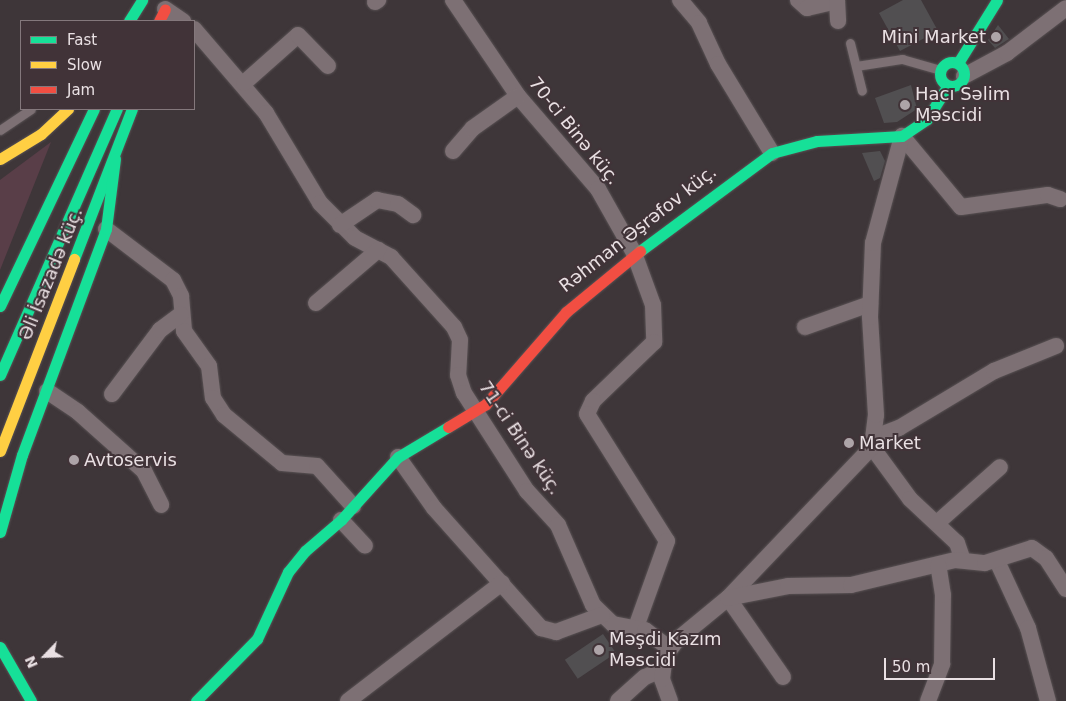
<!DOCTYPE html>
<html>
<head>
<meta charset="utf-8">
<style>
  body { margin:0 }
  #map { position:relative; width:1066px; height:701px; overflow:hidden; background:#3e3639; font-family:"DejaVu Sans",sans-serif }
  div>[style] { position:absolute }
  .green>* { inset:0; background:#593e48 }
  .building>* { inset:0; background:#514f51; transform-origin:0 0 }
  .roads { filter:drop-shadow(0 0 1px #595254) drop-shadow(0 0 1px #595254) }
  .lane>* { height:9px; margin:-4.5px; padding:0 4.5px; transform-origin:4.5px; border-radius:4.5px; background:#7d7074 }
  .street>* { height:16px; margin:-8px; padding:0 8px; transform-origin:8px; border-radius:8px; background:#7d7074 }
  .fast>* { height:11px; margin:-5.5px; padding:0 5.5px; transform-origin:5.5px; border-radius:5.5px; background:#16e098 }
  .fast>.ring { margin:-5.5px; padding:0; box-sizing:content-box; background:none; border:11px solid #16e098; border-radius:50% }
  .slow>* { height:11px; margin:-5.5px; padding:0 5.5px; transform-origin:5.5px; border-radius:5.5px; background:#ffcf43 }
  .jam>* { height:11px; margin:-5.5px; padding:0 5.5px; transform-origin:5.5px; border-radius:5.5px; background:#f24e42 }
  .dots>* { width:14px; height:14px; translate:-50% -50%; box-sizing:border-box; border:2px solid #413338; border-radius:50% }
  span { translate:-50% -50%; white-space:nowrap; text-align:center; line-height:1.15; -webkit-text-stroke:4px #413338; paint-order:stroke }
  .poi-label { font-size:18px; color:#e9e0e3 }
  .right { translate:-100% -50%; text-align:right }
  .left { translate:0 -50%; text-align:left }
  .street-label { font-size:18px; color:#e9e0e3 }
  .legend { position:absolute; left:20px; top:20px; width:175px; height:90px; box-sizing:border-box; background:#413338; border:1px solid #84787c; margin:0; padding:6px 9px; list-style:none; font-size:15px; color:#e9e0e3 }
  .legend li { display:flex; align-items:center; gap:10px; height:25px }
  .legend b { width:25px; border:1px solid #84787c }
  .north { position:absolute; left:20px; top:631px; width:50px; height:50px; -webkit-text-stroke:4px #413338; paint-order:stroke; rotate:246deg; font-size:14px; font-weight:700; line-height:20px; text-align:center; color:#e9e0e3 }
  .north::after { content:''; display:block; margin:auto; width:18px; height:22px; background:#e9e0e3; clip-path:polygon(50% 0,100% 100%,50% 72%,0 100%) }
  .scale { position:absolute; left:884px; top:658px; width:111px; height:22px; box-sizing:border-box; border:2px solid #e9e0e3; border-top:0; padding-left:6px; font-size:15px; line-height:18px; white-space:nowrap; color:#e9e0e3; -webkit-text-stroke:4px #413338; paint-order:stroke }
</style>
</head>
<body>
<div id="map">
  <div class="green">
    <i style="clip-path:polygon(51px 142px,0 270px,0 180px)"></i>
  </div>
  <div class="building">
    <i style="clip-path:polygon(903px 0,921px 0,938px 31px,900px 51px,879px 13px)"></i>
    <i style="clip-path:polygon(998px 25px,1009px 39px,995px 48px,988px 40px)"></i>
    <i style="clip-path:polygon(911px 85px,917px 109px,897px 122px,884px 123px,875px 98px)"></i>
    <i style="clip-path:polygon(880px 151px,885px 161px,880px 178px,874px 181px,862px 153px)"></i>
    <i style="left:603px;top:634px;width:23px;height:46px;rotate:56deg"></i>
  </div>
  <div class="roads">
    <div class="lane">
      <i style="left:850px;top:43px;width:49px;rotate:76deg"></i>
      <i style="left:856px;top:66px;width:47px;rotate:-8.7deg"></i>
      <i style="left:902px;top:59px;width:40px;rotate:16deg"></i>
      <i style="left:0;top:130px;width:37px;rotate:-34deg"></i>
    </div>
    <div class="street">
      <i style="left:453px;top:0;width:116px;rotate:55.9deg"></i>
      <i style="left:518px;top:96px;width:123px;rotate:49.3deg"></i>
      <i style="left:598px;top:189px;width:73px;rotate:60.6deg"></i>
      <i style="left:634px;top:253px;width:55px;rotate:69.9deg"></i>
      <i style="left:653px;top:305px;width:37px;rotate:88deg"></i>
      <i style="left:654px;top:342px;width:85px;rotate:136deg"></i>
      <i style="left:593px;top:401px;width:14px;rotate:115deg"></i>
      <i style="left:587px;top:414px;width:150px;rotate:57.8deg"></i>
      <i style="left:667px;top:541px;width:91px;rotate:109.8deg"></i>
      <i style="left:680px;top:0;width:30px;rotate:50deg"></i>
      <i style="left:699px;top:23px;width:45px;rotate:65.1deg"></i>
      <i style="left:718px;top:64px;width:104px;rotate:58.8deg"></i>
      <i style="left:798px;top:0;width:12px;rotate:42deg"></i>
      <i style="left:807px;top:8px;width:31px;rotate:-13deg"></i>
      <i style="left:837px;top:0;width:21px;rotate:87deg"></i>
      <i style="left:375px;top:2px;width:4px;rotate:-34deg"></i>
      <i style="left:165px;top:9px;width:22px;rotate:34deg"></i>
      <i style="left:194px;top:29px;width:111px;rotate:49.4deg"></i>
      <i style="left:266px;top:113px;width:105px;rotate:59deg"></i>
      <i style="left:320px;top:203px;width:49px;rotate:45deg"></i>
      <i style="left:355px;top:238px;width:41px;rotate:27.8deg"></i>
      <i style="left:391px;top:257px;width:94px;rotate:48deg"></i>
      <i style="left:454px;top:327px;width:14px;rotate:65deg"></i>
      <i style="left:460px;top:340px;width:35px;rotate:93deg"></i>
      <i style="left:458px;top:375px;width:19px;rotate:72deg"></i>
      <i style="left:464px;top:393px;width:117px;rotate:57.3deg"></i>
      <i style="left:527px;top:491px;width:46px;rotate:47.6deg"></i>
      <i style="left:558px;top:525px;width:87px;rotate:66.4deg"></i>
      <i style="left:593px;top:605px;width:28px;rotate:44deg"></i>
      <i style="left:613px;top:624px;width:33px;rotate:11deg"></i>
      <i style="left:645px;top:630px;width:30px;rotate:37deg"></i>
      <i style="left:964px;top:76px;width:49px;rotate:-28.1deg"></i>
      <i style="left:1007px;top:53px;width:74px;rotate:-37.3deg"></i>
      <i style="left:244px;top:83px;width:72px;rotate:-41.6deg"></i>
      <i style="left:298px;top:35px;width:43px;rotate:45.9deg"></i>
      <i style="left:902px;top:136px;width:92px;rotate:50.3deg"></i>
      <i style="left:961px;top:207px;width:88px;rotate:-7.9deg"></i>
      <i style="left:1048px;top:195px;width:13px;rotate:18deg"></i>
      <i style="left:453px;top:151px;width:30px;rotate:-49deg"></i>
      <i style="left:473px;top:128px;width:55px;rotate:-35.4deg"></i>
      <i style="left:340px;top:225px;width:45px;rotate:-34deg"></i>
      <i style="left:377px;top:200px;width:21px;rotate:11deg"></i>
      <i style="left:398px;top:204px;width:19px;rotate:36deg"></i>
      <i style="left:106px;top:229px;width:84px;rotate:37.3deg"></i>
      <i style="left:173px;top:280px;width:18px;rotate:63deg"></i>
      <i style="left:181px;top:296px;width:35px;rotate:85deg"></i>
      <i style="left:184px;top:331px;width:43px;rotate:54.5deg"></i>
      <i style="left:209px;top:366px;width:32px;rotate:83deg"></i>
      <i style="left:213px;top:398px;width:20px;rotate:57deg"></i>
      <i style="left:224px;top:415px;width:75px;rotate:39.6deg"></i>
      <i style="left:282px;top:463px;width:35px;rotate:5deg"></i>
      <i style="left:317px;top:466px;width:54px;rotate:48deg"></i>
      <i style="left:316px;top:303px;width:82px;rotate:-40.5deg"></i>
      <i style="left:805px;top:327px;width:69px;rotate:-19.5deg"></i>
      <i style="left:47px;top:391px;width:37px;rotate:34deg"></i>
      <i style="left:78px;top:412px;width:89px;rotate:41.8deg"></i>
      <i style="left:144px;top:471px;width:38px;rotate:63deg"></i>
      <i style="left:112px;top:394px;width:80px;rotate:-53.1deg"></i>
      <i style="left:160px;top:330px;width:26px;rotate:-37deg"></i>
      <i style="left:875px;top:437px;width:26px;rotate:-21deg"></i>
      <i style="left:899px;top:428px;width:111px;rotate:-31deg"></i>
      <i style="left:994px;top:371px;width:67px;rotate:-22deg"></i>
      <i style="left:872px;top:447px;width:64px;rotate:53.8deg"></i>
      <i style="left:910px;top:499px;width:64px;rotate:43.1deg"></i>
      <i style="left:957px;top:543px;width:18px;rotate:71deg"></i>
      <i style="left:398px;top:457px;width:62px;rotate:54.8deg"></i>
      <i style="left:434px;top:508px;width:161px;rotate:48.3deg"></i>
      <i style="left:541px;top:628px;width:16px;rotate:15deg"></i>
      <i style="left:556px;top:632px;width:49px;rotate:-20.3deg"></i>
      <i style="left:341px;top:520px;width:35px;rotate:47deg"></i>
      <i style="left:937px;top:523px;width:84px;rotate:-41.6deg"></i>
      <i style="left:997px;top:561px;width:74px;rotate:65.2deg"></i>
      <i style="left:1028px;top:628px;width:76px;rotate:74.7deg"></i>
      <i style="left:783px;top:677px;width:96px;rotate:-124.8deg"></i>
      <i style="left:728px;top:598px;width:209px;rotate:-46.4deg"></i>
      <i style="left:872px;top:447px;width:32px;rotate:-83deg"></i>
      <i style="left:876px;top:415px;width:98px;rotate:-93.5deg"></i>
      <i style="left:870px;top:317px;width:74px;rotate:-87.7deg"></i>
      <i style="left:873px;top:243px;width:111px;rotate:-74.8deg"></i>
      <i style="left:348px;top:701px;width:194px;rotate:-37.5deg"></i>
      <i style="left:618px;top:701px;width:36px;rotate:-42deg"></i>
      <i style="left:645px;top:677px;width:17px;rotate:-24deg"></i>
      <i style="left:670px;top:701px;width:23px;rotate:-110deg"></i>
      <i style="left:662px;top:679px;width:23px;rotate:-83deg"></i>
      <i style="left:665px;top:656px;width:20px;rotate:-53deg"></i>
      <i style="left:677px;top:640px;width:66px;rotate:-39.5deg"></i>
      <i style="left:728px;top:598px;width:61px;rotate:-11.3deg"></i>
      <i style="left:788px;top:586px;width:63px;rotate:-0.9deg"></i>
      <i style="left:851px;top:585px;width:107px;rotate:-13.5deg"></i>
      <i style="left:955px;top:560px;width:30px;rotate:6deg"></i>
      <i style="left:985px;top:563px;width:49px;rotate:-17.7deg"></i>
      <i style="left:1032px;top:548px;width:17px;rotate:36deg"></i>
      <i style="left:1046px;top:558px;width:37px;rotate:57deg"></i>
      <i style="left:928px;top:701px;width:40px;rotate:-69deg"></i>
      <i style="left:942px;top:664px;width:69px;rotate:-89.2deg"></i>
      <i style="left:943px;top:595px;width:30px;rotate:-99deg"></i>
    </div>
    <div class="fast">
      <i style="left:129px;top:21px;width:25px;rotate:-58deg"></i>
      <i class="ring" style="left:940px;top:62px;width:13px;height:13px"></i>
      <i style="left:958px;top:63px;width:74px;rotate:-58.2deg"></i>
      <i style="left:640px;top:251px;width:164px;rotate:-36.6deg"></i>
      <i style="left:772px;top:153px;width:47px;rotate:-14.9deg"></i>
      <i style="left:817px;top:141px;width:85px;rotate:-3.4deg"></i>
      <i style="left:902px;top:136px;width:30px;rotate:-34deg"></i>
      <i style="left:927px;top:119px;width:39px;rotate:-58deg"></i>
      <i style="left:74px;top:259px;width:161px;rotate:-68.9deg"></i>
      <i style="left:0;top:306px;width:218px;rotate:-64.5deg"></i>
      <i style="left:0;top:375px;width:291px;rotate:-66.3deg"></i>
      <i style="left:0;top:532px;width:80px;rotate:-74.1deg"></i>
      <i style="left:22px;top:455px;width:241px;rotate:-69.6deg"></i>
      <i style="left:106px;top:229px;width:71px;rotate:-82.7deg"></i>
      <i style="left:0;top:647px;width:62px;rotate:60.1deg"></i>
      <i style="left:196px;top:701px;width:87px;rotate:-45.5deg"></i>
      <i style="left:257px;top:639px;width:74px;rotate:-65.2deg"></i>
      <i style="left:288px;top:572px;width:27px;rotate:-51deg"></i>
      <i style="left:305px;top:551px;width:48px;rotate:-40.7deg"></i>
      <i style="left:341px;top:520px;width:85px;rotate:-47.9deg"></i>
      <i style="left:398px;top:457px;width:58px;rotate:-31deg"></i>
    </div>
    <div class="slow">
      <i style="left:0;top:159px;width:48px;rotate:-31.4deg"></i>
      <i style="left:41px;top:134px;width:37px;rotate:-43deg"></i>
      <i style="left:0;top:451px;width:206px;rotate:-68.9deg"></i>
    </div>
    <div class="jam">
      <i style="left:159px;top:21px;width:13px;rotate:-63deg"></i>
      <i style="left:448px;top:427px;width:44px;rotate:-31.2deg"></i>
      <i style="left:486px;top:404px;width:122px;rotate:-49deg"></i>
      <i style="left:566px;top:312px;width:96px;rotate:-39.5deg"></i>
    </div>
  </div>
  <div class="dots">
    <i style="left:996px;top:37px;background:#ada4a8"></i>
    <i style="left:905px;top:105px;background:#ada4a8"></i>
    <i style="left:849px;top:443px;background:#ada4a8"></i>
    <i style="left:74px;top:460px;background:#ada4a8"></i>
    <i style="left:599px;top:650px;background:#ada4a8"></i>
  </div>
  <div class="poi-label">
    <span class="right" style="left:986px;top:37px">Mini Market</span>
    <span class="left" style="left:915px;top:105px">Hacı Səlim<br>Məscidi</span>
    <span class="left" style="left:859px;top:443px">Market</span>
    <span class="left" style="left:84px;top:460px">Avtoservis</span>
    <span class="left" style="left:609px;top:650px">Məşdi Kazım<br>Məscidi</span>
  </div>
  <div class="street-label">
    <span style="left:574px;top:131px;rotate:51deg">70-ci Binə küç.</span>
    <span style="left:638px;top:229px;rotate:-38deg">Rəhman Əşrəfov küç.</span>
    <span style="left:51px;top:274px;rotate:-68deg">Əli İsazadə küç.</span>
    <span style="left:520px;top:438px;rotate:56deg">71-ci Binə küç.</span>
  </div>
  <ul class="legend">
  <li><b style="height:6px;background:#16e098"></b>Fast</li>
  <li><b style="height:6px;background:#ffcf43"></b>Slow</li>
  <li><b style="height:6px;background:#f24e42"></b>Jam</li>
  </ul>
  <div class="north">N</div>
  <div class="scale">50 m</div>
</div>
</body>
</html>
